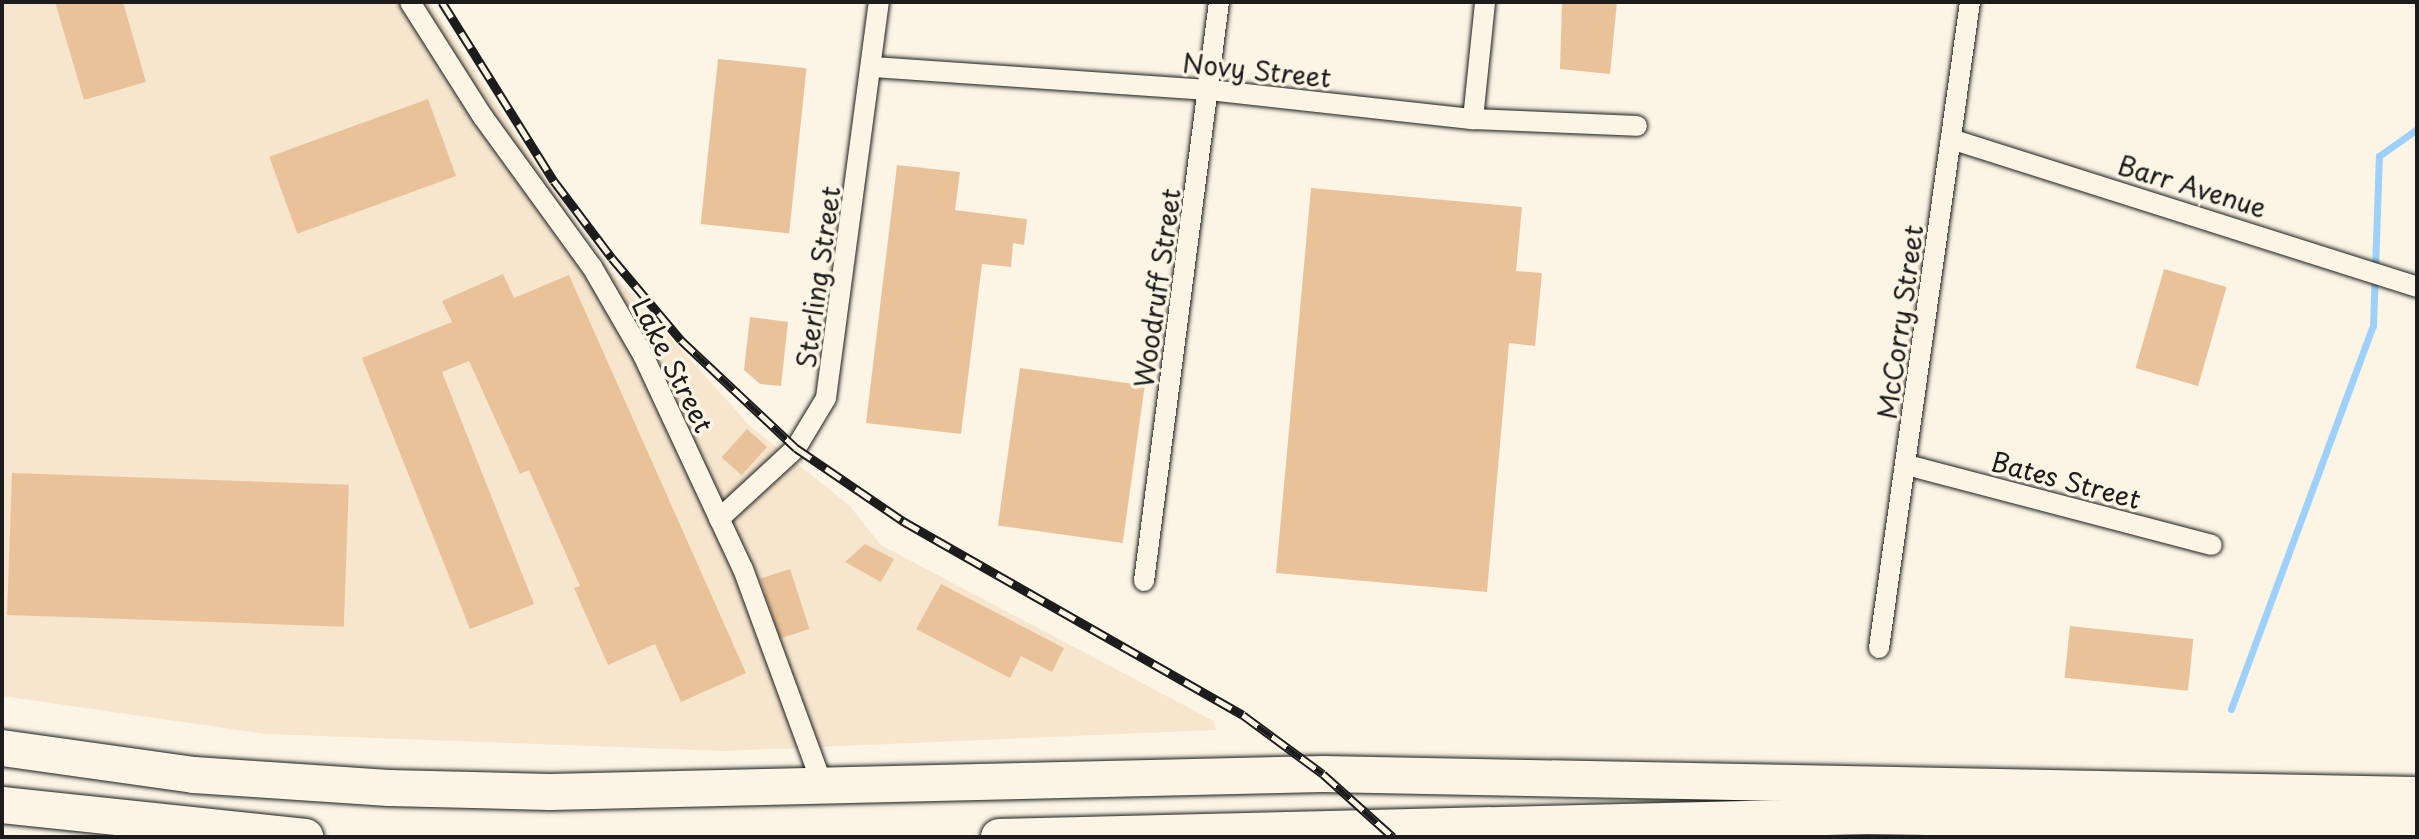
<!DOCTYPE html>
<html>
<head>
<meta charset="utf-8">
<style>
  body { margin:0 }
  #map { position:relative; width:2419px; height:839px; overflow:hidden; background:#fcf5e5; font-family:"Playpen Sans",sans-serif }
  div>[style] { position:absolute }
  .built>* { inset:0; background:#f7e6ce }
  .stream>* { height:7px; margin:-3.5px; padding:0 3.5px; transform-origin:3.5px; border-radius:3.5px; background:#9dd0fa }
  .building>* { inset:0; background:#eac29a; transform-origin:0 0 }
  .roads { filter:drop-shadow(0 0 2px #1c1c1c) drop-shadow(0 0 2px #1c1c1c) }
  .street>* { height:20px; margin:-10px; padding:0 10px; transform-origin:10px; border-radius:10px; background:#fcf5e5 }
  .highway>* { height:36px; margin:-18px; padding:0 18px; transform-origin:18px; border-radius:18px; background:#fcf5e5 }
  .rail>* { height:9px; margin-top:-4.5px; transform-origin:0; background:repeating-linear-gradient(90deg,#fcf5e5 0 18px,#1c1c1c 0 36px); box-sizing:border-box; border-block:2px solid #1c1c1c }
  span { translate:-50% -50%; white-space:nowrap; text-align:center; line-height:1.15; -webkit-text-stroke:7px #fcf5e5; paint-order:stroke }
  .street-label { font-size:26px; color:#1c1c1c }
  .frame { position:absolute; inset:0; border:4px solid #1c1c1c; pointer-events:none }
</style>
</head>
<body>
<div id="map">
  <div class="built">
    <i style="clip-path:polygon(2px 2px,429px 2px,592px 251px,751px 427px,849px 505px,881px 545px,1214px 721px,1216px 730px,726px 751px,266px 734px,2px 696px)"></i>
  </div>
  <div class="stream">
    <i style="left:2231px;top:709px;width:408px;rotate:-69.7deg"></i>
    <i style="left:2373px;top:326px;width:170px;rotate:-88deg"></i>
    <i style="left:2379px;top:156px;width:47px;rotate:-35.4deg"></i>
  </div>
  <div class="building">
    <i style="clip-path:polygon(55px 2px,123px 2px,146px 82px,84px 100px)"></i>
    <i style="clip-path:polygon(1562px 2px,1617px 2px,1610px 74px,1560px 69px)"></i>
    <i style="left:718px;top:59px;width:89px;height:166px;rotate:6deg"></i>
    <i style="left:428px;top:99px;width:82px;height:169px;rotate:70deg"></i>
    <i style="clip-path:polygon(897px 165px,960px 172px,955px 210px,1027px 219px,1024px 245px,1013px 243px,1011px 267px,982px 264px,961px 434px,866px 423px)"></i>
    <i style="clip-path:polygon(1311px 188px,1522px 207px,1516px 271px,1542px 273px,1535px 346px,1509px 343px,1487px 592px,1276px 573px)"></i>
    <i style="left:2164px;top:269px;width:65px;height:103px;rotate:16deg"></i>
    <i style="clip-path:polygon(503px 274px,514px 298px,569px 275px,746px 673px,681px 702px,655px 644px,608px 665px,574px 588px,580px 586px,529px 470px,520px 474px,469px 361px,442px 372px,534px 604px,470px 629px,362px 358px,452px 322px,442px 301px)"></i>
    <i style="clip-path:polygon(750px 317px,788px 322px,781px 386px,760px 384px,744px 370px)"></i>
    <i style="left:1020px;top:368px;width:126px;height:159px;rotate:8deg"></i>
    <i style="left:747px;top:429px;width:27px;height:38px;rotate:42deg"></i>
    <i style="left:12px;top:473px;width:337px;height:142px;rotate:2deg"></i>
    <i style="clip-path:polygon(865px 544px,894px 559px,881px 582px,845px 562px)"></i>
    <i style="left:790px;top:569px;width:63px;height:31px;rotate:72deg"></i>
    <i style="clip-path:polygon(941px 584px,1064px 648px,1052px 672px,1021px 656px,1010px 678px,916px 629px)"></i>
    <i style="left:2070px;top:626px;width:124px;height:52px;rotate:6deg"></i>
  </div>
  <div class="roads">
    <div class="street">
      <i style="left:410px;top:2px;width:136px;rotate:57.6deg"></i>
      <i style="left:483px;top:117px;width:185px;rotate:54deg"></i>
      <i style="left:592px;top:267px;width:102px;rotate:59.9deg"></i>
      <i style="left:643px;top:355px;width:236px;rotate:65deg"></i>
      <i style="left:743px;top:569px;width:231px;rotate:69.8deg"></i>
      <i style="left:872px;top:67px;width:338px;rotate:3.9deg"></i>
      <i style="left:1209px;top:90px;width:266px;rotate:6.3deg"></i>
      <i style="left:1473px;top:119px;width:164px;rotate:2.4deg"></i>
      <i style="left:1473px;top:119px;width:118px;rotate:-84.1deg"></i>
      <i style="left:1951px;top:139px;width:489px;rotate:17.6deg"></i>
      <i style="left:1907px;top:465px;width:315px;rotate:14.7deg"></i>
      <i style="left:719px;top:519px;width:105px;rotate:-42.7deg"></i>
      <i style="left:796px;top:448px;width:58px;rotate:-59deg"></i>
      <i style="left:826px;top:398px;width:400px;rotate:-82.4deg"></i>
      <i style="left:1144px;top:581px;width:584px;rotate:-82.62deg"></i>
      <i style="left:1879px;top:648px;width:652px;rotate:-81.98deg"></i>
    </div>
    <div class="highway">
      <i style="left:2px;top:748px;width:194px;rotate:8deg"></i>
      <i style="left:194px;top:775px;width:195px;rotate:3.8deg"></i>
      <i style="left:389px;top:788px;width:161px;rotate:1.4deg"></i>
      <i style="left:550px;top:792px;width:773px;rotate:-1.33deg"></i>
      <i style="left:1323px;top:774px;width:1094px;rotate:1.1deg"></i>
      <i style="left:2px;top:805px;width:305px;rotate:6deg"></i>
      <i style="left:999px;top:837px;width:869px;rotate:-1.38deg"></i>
      <i style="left:1868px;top:816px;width:549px;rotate:0.94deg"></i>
    </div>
  </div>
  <div class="rail">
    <i style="left:442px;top:2px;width:211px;rotate:58deg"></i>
    <i style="left:554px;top:181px;width:96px;rotate:53deg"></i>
    <i style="left:612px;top:258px;width:107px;rotate:49.9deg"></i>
    <i style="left:681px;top:340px;width:158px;rotate:43.2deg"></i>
    <i style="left:796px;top:448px;width:130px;rotate:34.3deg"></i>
    <i style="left:903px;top:521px;width:391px;rotate:29.7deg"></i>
    <i style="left:1243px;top:715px;width:99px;rotate:36.4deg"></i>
    <i style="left:1323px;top:774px;width:94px;rotate:42deg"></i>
  </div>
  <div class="street-label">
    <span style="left:1257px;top:70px;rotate:6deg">Novy Street</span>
    <span style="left:2192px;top:186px;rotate:17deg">Barr Avenue</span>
    <span style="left:818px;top:277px;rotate:-82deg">Sterling Street</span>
    <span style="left:1157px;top:288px;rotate:-82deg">Woodruff Street</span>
    <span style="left:1900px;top:322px;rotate:-82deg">McCorry Street</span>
    <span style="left:673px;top:365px;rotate:63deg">Lake Street</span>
    <span style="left:2066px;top:480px;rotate:15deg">Bates Street</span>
  </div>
  <div class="frame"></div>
</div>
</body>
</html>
